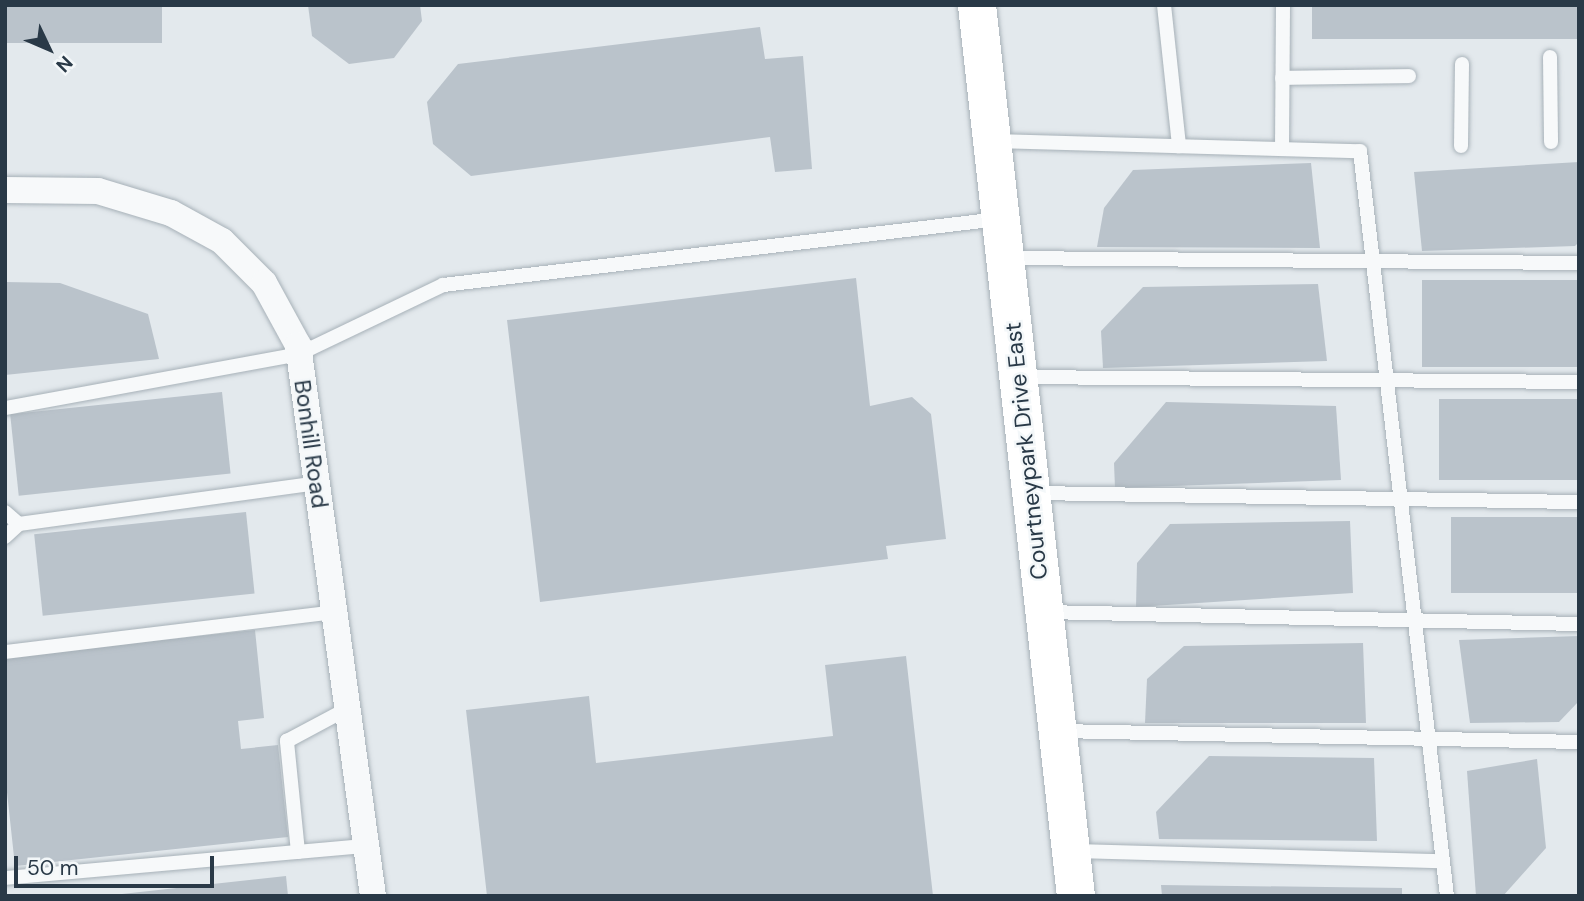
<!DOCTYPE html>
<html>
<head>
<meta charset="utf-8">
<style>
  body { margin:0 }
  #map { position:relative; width:1584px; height:901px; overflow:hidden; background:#e3e9ed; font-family:"DM Sans",sans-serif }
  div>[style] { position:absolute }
  .building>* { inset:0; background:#bac3cb; transform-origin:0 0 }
  .roads { filter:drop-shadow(0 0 2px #a7b1b8) drop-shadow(0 0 2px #a7b1b8) }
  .lane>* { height:14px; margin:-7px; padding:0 7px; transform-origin:7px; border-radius:7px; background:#f7f9fa }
  .street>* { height:26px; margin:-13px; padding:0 13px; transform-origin:13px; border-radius:13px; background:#f7f9fa }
  .secondary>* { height:38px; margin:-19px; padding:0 19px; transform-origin:19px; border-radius:19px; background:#fff }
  span { translate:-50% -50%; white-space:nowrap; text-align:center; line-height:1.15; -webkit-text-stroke:5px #f3f7f9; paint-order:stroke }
  .street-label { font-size:23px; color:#293947 }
  .frame { position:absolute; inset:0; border:7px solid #293947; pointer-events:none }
  .north { position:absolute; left:14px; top:14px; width:70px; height:70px; -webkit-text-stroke:5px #f3f7f9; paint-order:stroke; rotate:134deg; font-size:19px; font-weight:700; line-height:28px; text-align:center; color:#293947 }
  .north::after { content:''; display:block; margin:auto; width:24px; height:32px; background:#293947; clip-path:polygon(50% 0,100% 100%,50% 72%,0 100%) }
  .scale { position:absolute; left:14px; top:856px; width:200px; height:32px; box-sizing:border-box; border:4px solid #293947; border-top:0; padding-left:9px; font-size:21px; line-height:24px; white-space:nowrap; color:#293947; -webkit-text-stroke:5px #f3f7f9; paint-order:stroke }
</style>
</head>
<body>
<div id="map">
  <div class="building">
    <i style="left:5px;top:5px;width:157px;height:38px"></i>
    <i style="clip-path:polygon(308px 5px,420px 5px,422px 21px,394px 58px,349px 64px,312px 36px)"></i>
    <i style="left:1312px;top:5px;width:267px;height:34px"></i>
    <i style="clip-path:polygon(760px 27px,765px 59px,803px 56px,812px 169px,775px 172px,770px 137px,471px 176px,433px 144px,427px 102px,458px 64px)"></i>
    <i style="clip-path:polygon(1579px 162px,1579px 242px,1575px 246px,1422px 251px,1414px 172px)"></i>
    <i style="clip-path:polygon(1311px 163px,1320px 248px,1097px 247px,1104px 208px,1133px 170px)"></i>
    <i style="clip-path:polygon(856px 278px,870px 406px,912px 397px,931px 414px,946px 539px,886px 546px,888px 559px,540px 602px,507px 320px)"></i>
    <i style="left:1579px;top:280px;width:87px;height:157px;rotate:90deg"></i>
    <i style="clip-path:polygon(5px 282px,60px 283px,148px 314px,159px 359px,5px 375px)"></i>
    <i style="clip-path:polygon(1318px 284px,1327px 361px,1103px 368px,1101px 331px,1143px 287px)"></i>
    <i style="left:222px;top:392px;width:82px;height:213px;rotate:84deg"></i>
    <i style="left:1579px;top:399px;width:81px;height:140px;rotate:90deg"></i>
    <i style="clip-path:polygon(1166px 402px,1336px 406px,1341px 480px,1115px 488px,1114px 463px)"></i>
    <i style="left:246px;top:512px;width:82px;height:213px;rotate:84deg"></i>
    <i style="left:1579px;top:517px;width:76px;height:128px;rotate:90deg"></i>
    <i style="clip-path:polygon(1350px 521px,1353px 593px,1136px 607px,1137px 563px,1170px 524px)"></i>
    <i style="clip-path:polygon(255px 630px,264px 718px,238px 721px,241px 749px,278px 745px,288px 837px,15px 866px,5px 774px,5px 657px)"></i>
    <i style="clip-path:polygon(1579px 636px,1579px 701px,1559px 722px,1470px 723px,1459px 640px)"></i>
    <i style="clip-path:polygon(1363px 643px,1366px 723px,1145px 723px,1147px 679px,1184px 646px)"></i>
    <i style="clip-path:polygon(906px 656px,933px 896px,487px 896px,466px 710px,589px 696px,596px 763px,833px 736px,825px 665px)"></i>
    <i style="clip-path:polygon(1209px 756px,1374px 758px,1377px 841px,1159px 839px,1156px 812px)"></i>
    <i style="clip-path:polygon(1537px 759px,1546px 848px,1503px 896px,1476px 896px,1467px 771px)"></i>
    <i style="clip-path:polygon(286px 876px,288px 896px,122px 896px,122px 894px)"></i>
    <i style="clip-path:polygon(1161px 885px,1402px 888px,1402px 896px,1162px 896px)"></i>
  </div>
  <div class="roads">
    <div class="lane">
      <i style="left:1164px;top:5px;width:142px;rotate:83.9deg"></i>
      <i style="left:1550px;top:57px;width:85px;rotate:89.3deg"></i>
      <i style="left:1282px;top:78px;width:127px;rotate:-0.9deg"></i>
      <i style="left:993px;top:141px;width:367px;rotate:1.6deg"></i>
      <i style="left:1360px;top:151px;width:750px;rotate:83.34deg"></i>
      <i style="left:1461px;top:146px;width:82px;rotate:-89.3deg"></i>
      <i style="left:1282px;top:149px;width:144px;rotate:-89.6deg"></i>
      <i style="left:1006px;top:258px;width:573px;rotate:0.5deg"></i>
      <i style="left:1020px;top:377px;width:559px;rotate:0.51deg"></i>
      <i style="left:5px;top:408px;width:299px;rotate:-10.4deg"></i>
      <i style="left:299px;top:354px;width:160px;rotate:-25.6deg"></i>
      <i style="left:443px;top:285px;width:560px;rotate:-6.77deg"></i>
      <i style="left:1034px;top:493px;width:545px;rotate:0.95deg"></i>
      <i style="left:5px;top:512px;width:18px;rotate:41deg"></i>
      <i style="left:19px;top:524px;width:301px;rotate:-7.8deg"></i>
      <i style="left:5px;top:537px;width:19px;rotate:-43deg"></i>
      <i style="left:1045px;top:612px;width:534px;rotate:1.29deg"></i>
      <i style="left:5px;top:652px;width:331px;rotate:-6.9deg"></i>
      <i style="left:1059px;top:731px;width:520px;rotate:1.21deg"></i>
      <i style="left:1074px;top:851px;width:369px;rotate:1.6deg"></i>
      <i style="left:298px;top:852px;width:112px;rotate:-95.7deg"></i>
      <i style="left:287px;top:741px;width:66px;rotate:-28.1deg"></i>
      <i style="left:5px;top:878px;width:362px;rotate:-5.1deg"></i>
    </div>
    <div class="street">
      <i style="left:5px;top:190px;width:93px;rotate:0.6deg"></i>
      <i style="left:98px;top:191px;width:76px;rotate:16.8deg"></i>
      <i style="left:171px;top:213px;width:58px;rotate:28.8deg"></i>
      <i style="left:222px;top:241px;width:59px;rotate:45deg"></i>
      <i style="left:264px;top:283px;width:71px;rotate:61.3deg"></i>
      <i style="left:298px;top:345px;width:556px;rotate:82.25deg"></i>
    </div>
    <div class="secondary">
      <i style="left:977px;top:5px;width:896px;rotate:83.66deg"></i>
    </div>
  </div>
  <div class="street-label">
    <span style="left:311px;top:444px;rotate:82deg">Bonhill Road</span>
    <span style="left:1026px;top:451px;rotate:-96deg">Courtneypark Drive East</span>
  </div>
  <div class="frame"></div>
  <div class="north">N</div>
  <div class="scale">50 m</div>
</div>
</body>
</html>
